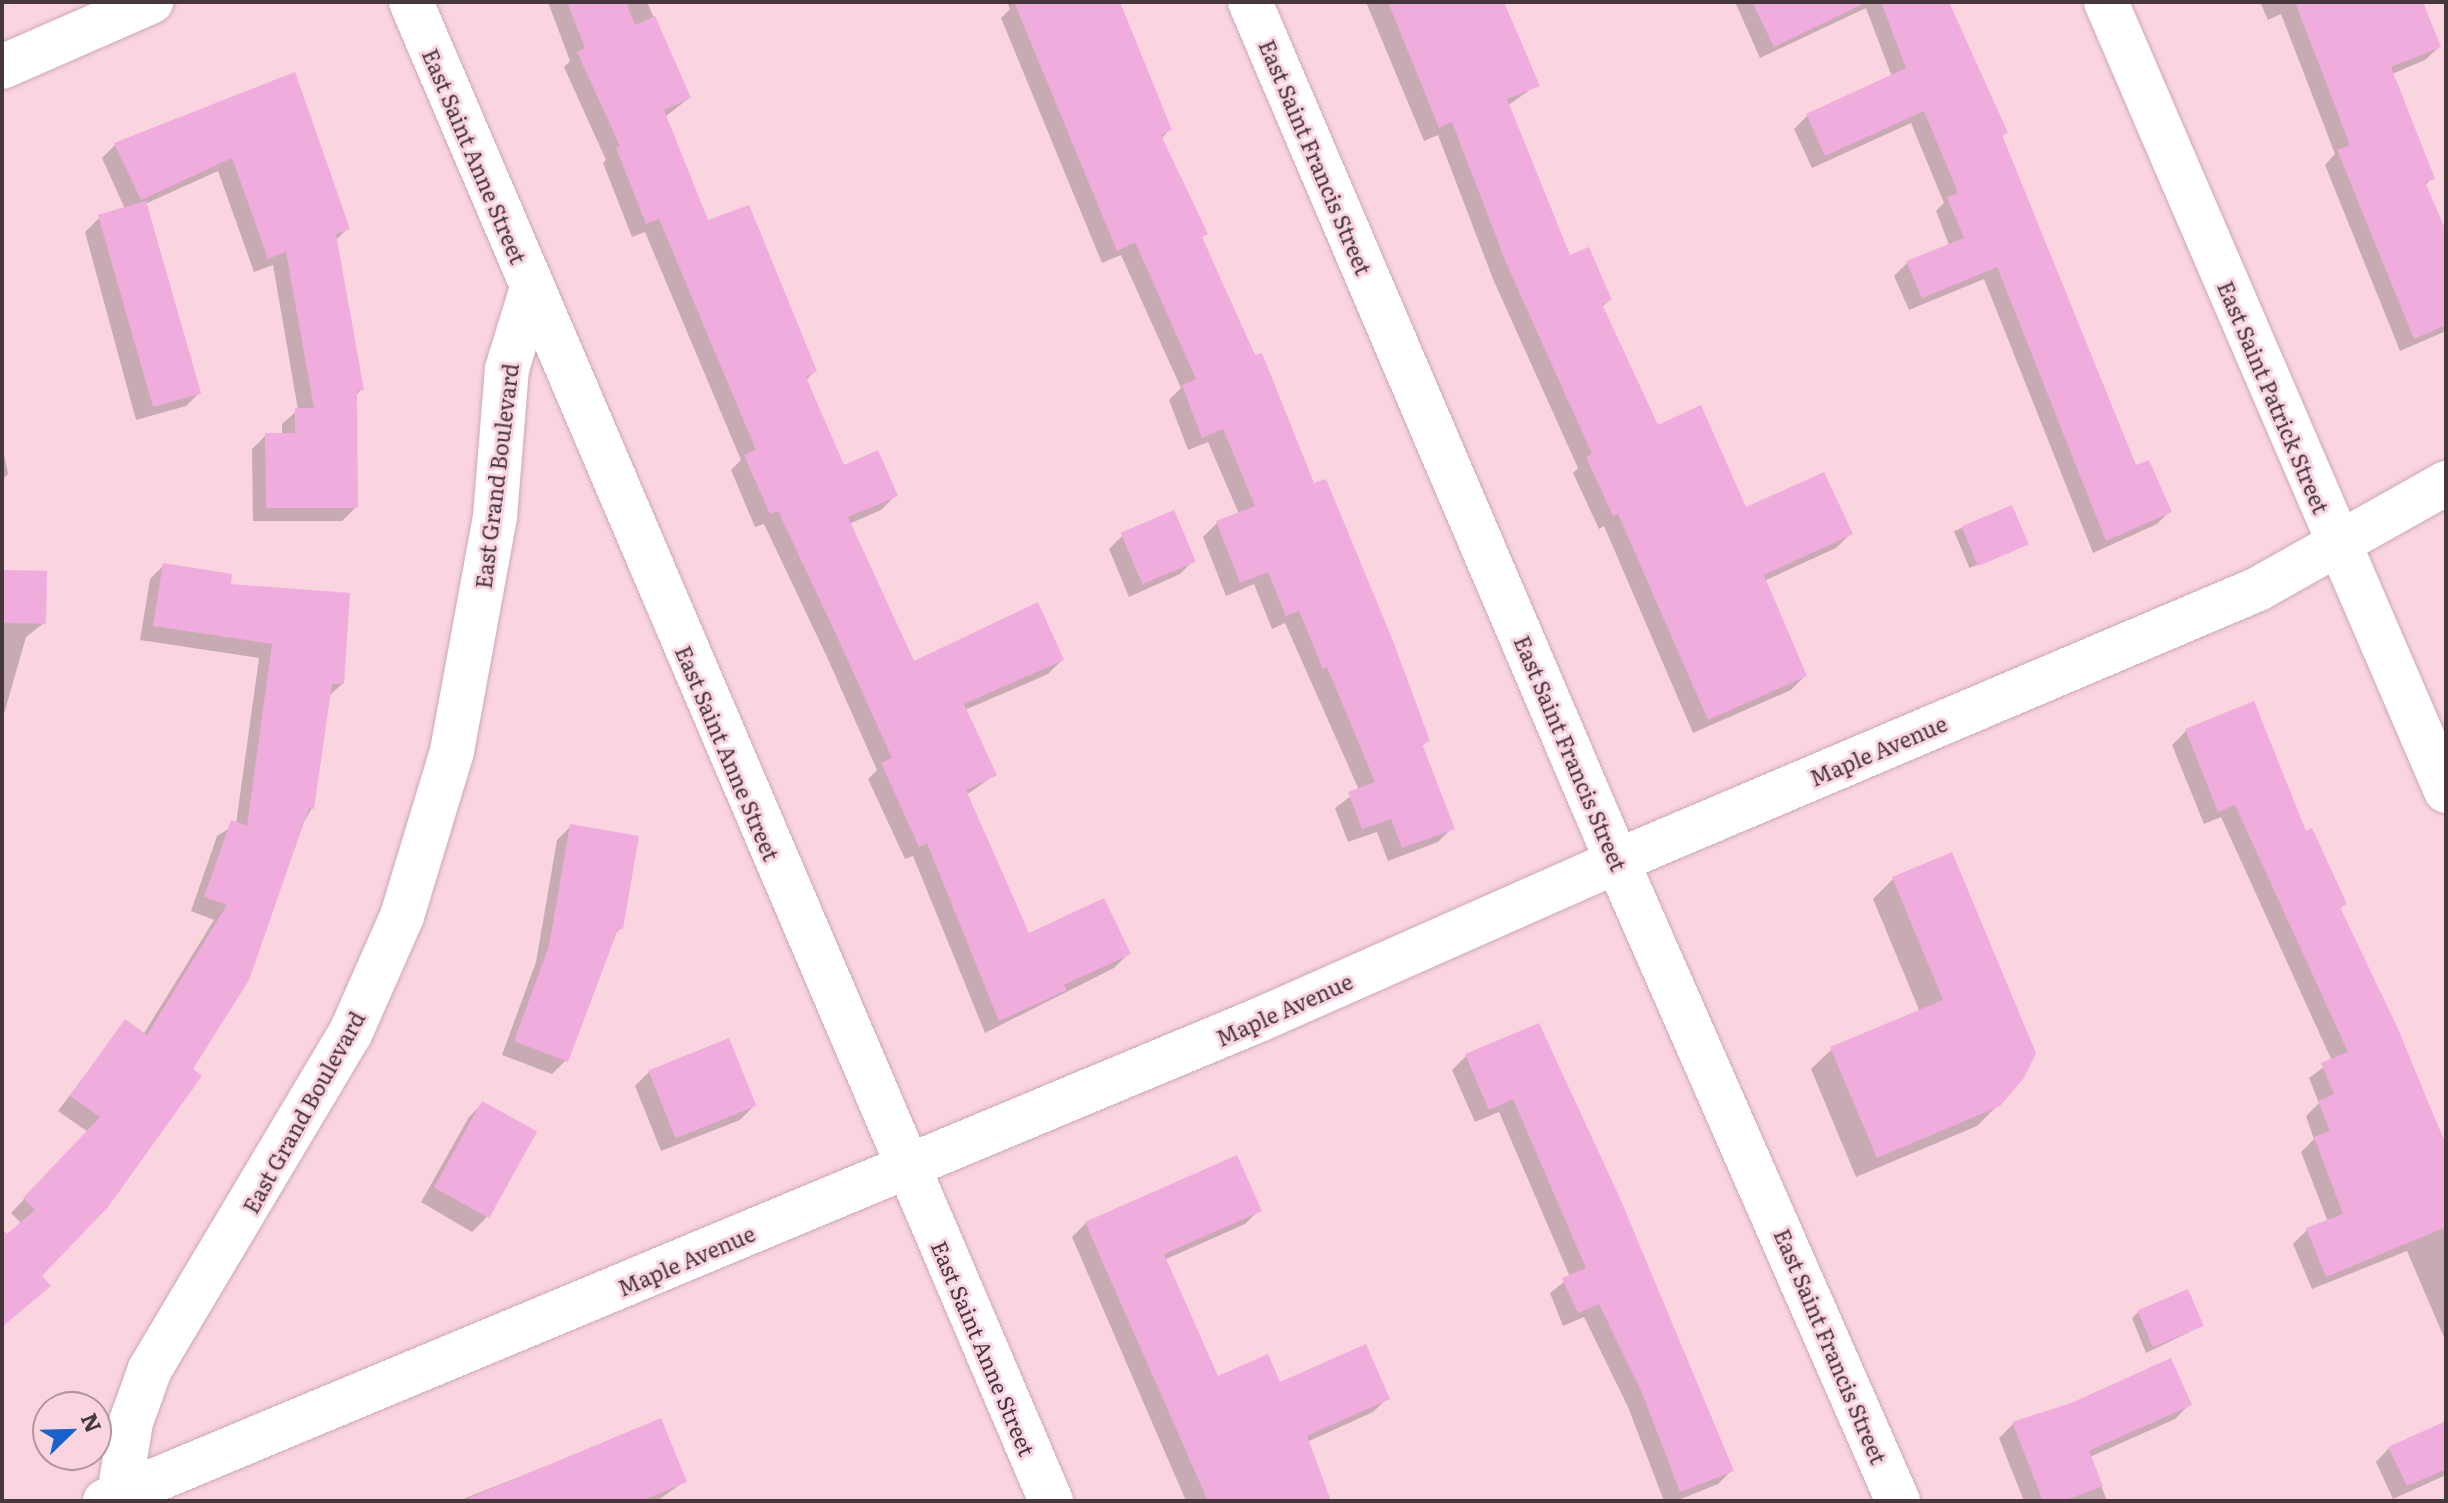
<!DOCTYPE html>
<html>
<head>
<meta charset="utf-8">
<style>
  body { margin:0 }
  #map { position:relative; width:2448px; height:1503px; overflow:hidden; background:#fad5e0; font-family:Literata,serif }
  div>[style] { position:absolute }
  .shadow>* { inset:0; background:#0003; transform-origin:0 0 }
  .building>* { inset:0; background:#f0acdc; transform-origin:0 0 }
  .roads { filter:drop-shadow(0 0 2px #cea9b5) drop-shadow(0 0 2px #cea9b5) }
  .street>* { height:44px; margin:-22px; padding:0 22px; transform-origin:22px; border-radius:22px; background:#fff }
  .secondary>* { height:44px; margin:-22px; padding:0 22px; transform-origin:22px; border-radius:22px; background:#fff }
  span { translate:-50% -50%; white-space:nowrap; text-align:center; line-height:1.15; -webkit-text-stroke:6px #fad5e0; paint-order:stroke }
  .street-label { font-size:22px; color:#46373c }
  .frame { position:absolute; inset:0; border:4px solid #46373c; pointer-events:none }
  .north { position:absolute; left:32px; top:1391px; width:80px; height:80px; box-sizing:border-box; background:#fad5e0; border:2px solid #b2969e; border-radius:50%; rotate:67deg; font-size:22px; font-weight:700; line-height:32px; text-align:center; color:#46373c }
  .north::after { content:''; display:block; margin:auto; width:28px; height:36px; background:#1762cd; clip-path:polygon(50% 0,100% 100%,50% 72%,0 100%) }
</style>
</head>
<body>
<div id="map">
  <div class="shadow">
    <i style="clip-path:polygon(548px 2px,647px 2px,689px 98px,665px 117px,707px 222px,815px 371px,806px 380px,842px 467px,895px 496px,881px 510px,849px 524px,913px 663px,1062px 660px,1048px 674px,965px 710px,995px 775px,966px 795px,1028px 936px,1128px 954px,1114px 968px,985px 1033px,913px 856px,905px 859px,868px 779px,877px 770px,827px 657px,764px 524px,755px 527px,731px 470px,741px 460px,645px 232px,632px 237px,603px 163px,606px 160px,564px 67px,570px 61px)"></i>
    <i style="clip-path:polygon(1007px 2px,1119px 2px,1170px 129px,1161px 139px,1205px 234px,1201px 239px,1428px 740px,1421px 747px,1452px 828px,1438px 842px,1388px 861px,1377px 832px,1348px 842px,1335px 808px,1359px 790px,1285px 623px,1272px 629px,1254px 584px,1226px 596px,1203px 537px,1217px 523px,1239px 514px,1208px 442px,1188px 450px,1169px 400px,1181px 388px,1121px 255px,1102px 263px,1001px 18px,1010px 9px)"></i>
    <i style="clip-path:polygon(1366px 2px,1489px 2px,1537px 85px,1507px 106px,1569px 258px,1610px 299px,1601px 308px,1657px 427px,1745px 510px,1850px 534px,1836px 548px,1764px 581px,1805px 676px,1791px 690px,1693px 733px,1604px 526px,1599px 529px,1573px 473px,1578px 468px,1493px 279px,1438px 135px,1424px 141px)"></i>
    <i style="clip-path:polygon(1735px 2px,1947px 2px,2005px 133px,2001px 137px,2135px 468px,2170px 511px,2157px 524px,2093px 553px,1984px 279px,1909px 310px,1894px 276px,1907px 263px,1949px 245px,1936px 211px,1944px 203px,1911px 123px,1812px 168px,1794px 129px,1807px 116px,1892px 77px,1866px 8px,1760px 58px)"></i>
    <i style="clip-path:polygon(2260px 2px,2421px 2px,2439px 47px,2425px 60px,2392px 74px,2432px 178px,2424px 186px,2446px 236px,2446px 331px,2400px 351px,2325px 165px,2335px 154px,2281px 14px,2268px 20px)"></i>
    <i style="clip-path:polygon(294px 74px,347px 229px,336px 240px,362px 389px,355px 396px,356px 507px,342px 521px,253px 521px,252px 449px,266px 435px,282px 435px,282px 424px,298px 410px,273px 265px,254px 272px,218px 171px,145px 204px,200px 392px,186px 406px,136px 420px,85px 232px,99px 218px,125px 209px,102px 158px,116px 144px)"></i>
    <i style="clip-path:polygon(2px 444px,8px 474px,2px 480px)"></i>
    <i style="left:2011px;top:507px;width:40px;height:62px;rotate:67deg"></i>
    <i style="clip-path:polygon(1123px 535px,1194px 560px,1180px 574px,1129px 597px,1109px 549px)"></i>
    <i style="clip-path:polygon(164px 565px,228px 586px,342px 684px,328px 697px,312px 808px,39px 1276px,2px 1327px,2px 1241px,22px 1224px,11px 1213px,88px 1132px,58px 1111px,125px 1022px,143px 1035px,214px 920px,191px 911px,217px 836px,236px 824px,259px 658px,140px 640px,150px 579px)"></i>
    <i style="clip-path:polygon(2px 572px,44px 623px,26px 637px,2px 721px)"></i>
    <i style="clip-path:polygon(2186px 731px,2305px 834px,2345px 903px,2339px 910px,2446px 1144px,2446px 1342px,2407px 1251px,2312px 1289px,2293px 1244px,2307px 1230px,2328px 1222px,2301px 1152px,2314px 1139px,2306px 1116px,2319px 1103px,2309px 1078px,2332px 1061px,2221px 817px,2204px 824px,2172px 745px)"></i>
    <i style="clip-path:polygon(571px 826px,621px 928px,613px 936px,566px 1060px,552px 1074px,502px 1055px,536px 962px,557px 840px)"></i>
    <i style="clip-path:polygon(1893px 879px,1999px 1104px,1977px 1126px,1856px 1177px,1811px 1069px,1832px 1049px,1920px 1012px,1873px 899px)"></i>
    <i style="clip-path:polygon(1538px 1025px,1732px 1470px,1718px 1484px,1676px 1501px,1664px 1501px,1628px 1407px,1584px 1317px,1563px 1326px,1550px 1293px,1570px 1277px,1499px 1112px,1475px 1122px,1452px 1070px,1466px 1056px)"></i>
    <i style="clip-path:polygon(728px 1040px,754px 1106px,740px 1120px,661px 1151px,635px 1086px,649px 1072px)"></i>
    <i style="clip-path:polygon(483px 1103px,486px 1218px,472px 1232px,421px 1202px,469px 1117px)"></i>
    <i style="clip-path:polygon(1259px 1210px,1245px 1224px,1164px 1260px,1217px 1379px,1388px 1398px,1373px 1412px,1307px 1442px,1329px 1501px,1186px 1501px,1072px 1237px,1086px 1223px)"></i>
    <i style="clip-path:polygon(2138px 1312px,2202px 1326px,2146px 1353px,2132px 1318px)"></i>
    <i style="clip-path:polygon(2189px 1405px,2175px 1419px,2090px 1457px,2107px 1501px,2024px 1501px,1999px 1438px,2013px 1424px)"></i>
    <i style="clip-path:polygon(660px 1421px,685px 1481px,657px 1501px,458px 1501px)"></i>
    <i style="clip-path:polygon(2446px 1423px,2446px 1475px,2393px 1499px,2376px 1462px,2389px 1448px)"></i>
  </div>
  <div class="building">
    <i style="clip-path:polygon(567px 2px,626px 2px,635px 25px,655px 16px,691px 98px,664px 110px,708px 220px,749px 205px,817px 371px,806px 377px,844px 465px,878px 450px,898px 496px,848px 517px,914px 661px,1038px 602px,1064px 660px,964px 704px,997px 775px,966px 790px,1029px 933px,1104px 898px,1131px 954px,1064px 985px,1067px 990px,999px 1021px,927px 843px,919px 847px,881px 763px,892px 758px,840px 643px,778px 511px,770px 514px,744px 455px,756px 450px,659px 219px,646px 224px,616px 148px,620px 146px,577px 52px,585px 48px)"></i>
    <i style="clip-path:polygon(1014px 2px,1120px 2px,1172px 130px,1161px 135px,1208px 234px,1202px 237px,1255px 355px,1262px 353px,1314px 483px,1326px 479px,1393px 641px,1430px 741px,1422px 744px,1455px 829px,1402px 848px,1391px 819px,1362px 829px,1348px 792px,1375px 782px,1327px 667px,1323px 669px,1299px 611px,1286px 616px,1268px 572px,1240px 583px,1216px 521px,1255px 506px,1223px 429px,1202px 438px,1182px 385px,1196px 379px,1135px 242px,1117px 251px)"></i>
    <i style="clip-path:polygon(1388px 2px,1504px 2px,1540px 86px,1507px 99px,1570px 255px,1589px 247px,1612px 300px,1602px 304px,1658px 425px,1701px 405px,1746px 507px,1824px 472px,1853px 534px,1764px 575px,1807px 676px,1708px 720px,1618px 514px,1613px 516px,1586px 457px,1592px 454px,1507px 265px,1452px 122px,1439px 128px)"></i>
    <i style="clip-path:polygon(1752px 2px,1867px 2px,1774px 47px)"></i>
    <i style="clip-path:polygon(1881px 2px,1949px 2px,2008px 133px,2002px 135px,2136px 465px,2149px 460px,2172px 512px,2106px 541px,1997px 267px,1922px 298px,1906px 261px,1964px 238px,1947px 197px,1958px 193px,1924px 111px,1825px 156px,1806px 114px,1906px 68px)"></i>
    <i style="clip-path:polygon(2295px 2px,2423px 2px,2441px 47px,2391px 67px,2435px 179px,2425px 182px,2446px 231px,2446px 325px,2414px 339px,2337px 150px,2350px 145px)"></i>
    <i style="clip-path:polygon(295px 72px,350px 229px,336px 234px,364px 390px,357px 391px,358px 508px,266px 508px,265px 433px,295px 433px,295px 408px,314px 408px,286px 252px,268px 259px,232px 158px,141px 200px,114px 143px)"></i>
    <i style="left:146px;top:201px;width:200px;height:50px;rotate:74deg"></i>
    <i style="left:2012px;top:505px;width:43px;height:55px;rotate:67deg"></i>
    <i style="left:1174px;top:510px;width:56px;height:58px;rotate:67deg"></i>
    <i style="clip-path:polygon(163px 563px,232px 574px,231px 584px,350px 593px,344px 684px,332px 684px,314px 809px,309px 808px,249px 980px,193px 1069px,202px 1076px,108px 1207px,42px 1276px,51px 1286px,2px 1327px,2px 1229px,7px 1234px,35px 1210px,23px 1198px,100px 1117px,70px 1096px,125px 1019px,147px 1035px,227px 905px,204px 897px,231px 820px,247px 826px,272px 644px,153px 626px)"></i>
    <i style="left:2px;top:570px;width:45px;height:53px;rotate:1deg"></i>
    <i style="clip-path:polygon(2254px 701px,2306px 831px,2312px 828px,2347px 904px,2340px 907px,2399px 1031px,2446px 1146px,2446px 1227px,2326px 1277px,2306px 1228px,2343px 1214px,2314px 1137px,2330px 1131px,2318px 1101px,2334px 1094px,2321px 1063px,2348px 1052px,2235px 805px,2218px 812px,2185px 729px)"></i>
    <i style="clip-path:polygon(570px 824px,639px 836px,623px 929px,618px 929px,568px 1062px,514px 1041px,549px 946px)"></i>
    <i style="clip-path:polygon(1952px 852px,2036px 1053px,2024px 1078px,2000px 1106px,1877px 1158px,1830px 1047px,1943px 1000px,1892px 877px)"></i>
    <i style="clip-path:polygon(1539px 1023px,1619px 1196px,1734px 1471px,1680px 1492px,1642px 1393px,1599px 1304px,1578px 1313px,1562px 1278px,1586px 1268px,1513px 1099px,1489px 1110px,1465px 1054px)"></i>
    <i style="left:729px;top:1038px;width:73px;height:87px;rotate:68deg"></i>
    <i style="left:482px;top:1101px;width:63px;height:99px;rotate:29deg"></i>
    <i style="clip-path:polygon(1237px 1155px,1262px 1211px,1164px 1254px,1218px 1376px,1268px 1354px,1280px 1382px,1366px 1344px,1390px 1399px,1307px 1436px,1331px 1501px,1208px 1501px,1085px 1222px)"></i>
    <i style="left:2188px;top:1289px;width:40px;height:55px;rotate:67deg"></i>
    <i style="clip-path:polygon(2171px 1358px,2192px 1405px,2089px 1451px,2103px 1486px,2063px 1501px,2043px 1501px,2012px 1422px,2071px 1403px)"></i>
    <i style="clip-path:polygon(661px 1418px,687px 1482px,641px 1501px,462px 1501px)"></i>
    <i style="clip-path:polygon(2446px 1421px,2446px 1469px,2407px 1486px,2388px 1447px)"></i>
  </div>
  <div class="roads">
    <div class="street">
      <i style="left:411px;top:2px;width:1630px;rotate:66.88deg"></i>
      <i style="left:1250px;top:2px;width:934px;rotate:66.87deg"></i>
      <i style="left:1617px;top:861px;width:699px;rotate:66.3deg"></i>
      <i style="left:2px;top:67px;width:163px;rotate:-23.6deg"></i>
      <i style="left:119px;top:1495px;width:74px;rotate:-80.7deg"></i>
      <i style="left:131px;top:1422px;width:56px;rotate:-70.3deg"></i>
      <i style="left:150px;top:1369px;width:390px;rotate:-59.2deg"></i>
      <i style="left:350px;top:1034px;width:129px;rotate:-66.2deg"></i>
      <i style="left:402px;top:916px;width:172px;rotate:-73.1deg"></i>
      <i style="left:452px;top:751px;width:238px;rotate:-79.6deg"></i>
      <i style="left:495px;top:517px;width:148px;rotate:-85.4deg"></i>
      <i style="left:507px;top:369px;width:82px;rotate:-72.9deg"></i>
      <i style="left:105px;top:1501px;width:1250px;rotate:-22.63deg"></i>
      <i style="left:1259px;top:1020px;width:392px;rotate:-23.9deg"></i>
      <i style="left:1617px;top:861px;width:696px;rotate:-22.99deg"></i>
      <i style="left:2258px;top:589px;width:216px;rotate:-29.4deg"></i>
    </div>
    <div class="secondary">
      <i style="left:2106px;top:2px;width:859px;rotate:66.69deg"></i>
    </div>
  </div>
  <div class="street-label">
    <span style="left:475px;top:156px;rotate:67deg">East Saint Anne Street</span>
    <span style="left:1316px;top:157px;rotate:67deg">East Saint Francis Street</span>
    <span style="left:2274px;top:397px;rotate:67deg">East Saint Patrick Street</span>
    <span style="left:496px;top:476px;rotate:-83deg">East Grand Boulevard</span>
    <span style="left:1878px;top:750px;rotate:-23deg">Maple Avenue</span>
    <span style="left:728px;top:753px;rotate:67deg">East Saint Anne Street</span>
    <span style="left:1571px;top:753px;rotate:67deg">East Saint Francis Street</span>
    <span style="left:1284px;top:1009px;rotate:-24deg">Maple Avenue</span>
    <span style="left:303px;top:1112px;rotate:-61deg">East Grand Boulevard</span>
    <span style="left:686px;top:1260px;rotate:-23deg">Maple Avenue</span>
    <span style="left:1831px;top:1346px;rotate:67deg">East Saint Francis Street</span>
    <span style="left:984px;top:1348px;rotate:67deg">East Saint Anne Street</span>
  </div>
  <div class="frame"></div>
  <div class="north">N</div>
</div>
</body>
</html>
